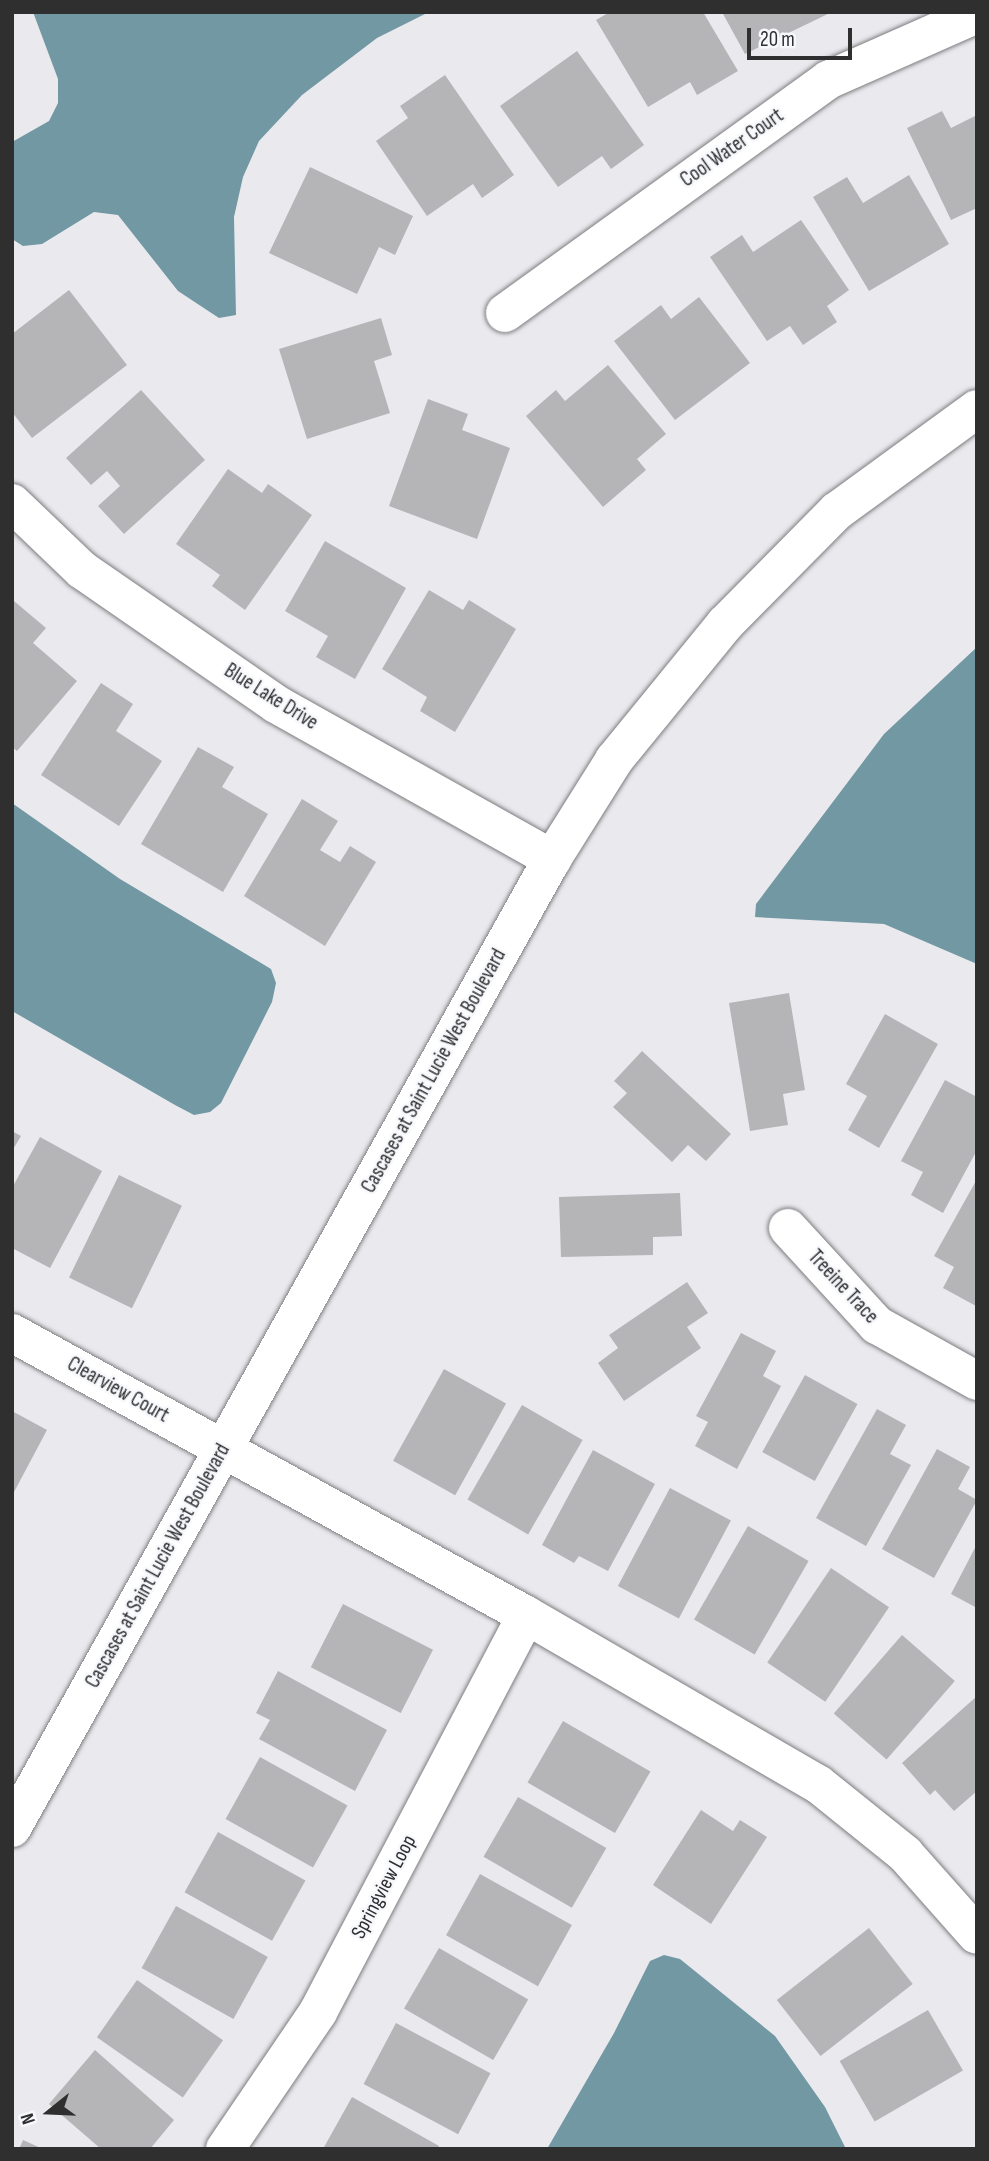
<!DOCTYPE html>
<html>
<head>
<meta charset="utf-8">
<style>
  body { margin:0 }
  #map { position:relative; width:989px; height:2161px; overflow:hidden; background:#eaeaee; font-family:"Sofia Sans Condensed",sans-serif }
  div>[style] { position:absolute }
  .water>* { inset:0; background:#7298a3 }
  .building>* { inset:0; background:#b5b5b8; transform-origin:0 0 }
  .roads { filter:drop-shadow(0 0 2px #7d7d81) drop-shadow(0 0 2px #7d7d81) }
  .minor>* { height:38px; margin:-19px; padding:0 19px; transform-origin:19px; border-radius:19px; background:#fff }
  span { translate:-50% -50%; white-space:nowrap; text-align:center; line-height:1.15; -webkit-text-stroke:5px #f7f8fb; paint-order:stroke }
  .street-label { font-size:21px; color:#2f2f30 }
  .frame { position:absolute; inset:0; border:14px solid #2f2f30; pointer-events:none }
  .north { position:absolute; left:14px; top:2077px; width:70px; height:70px; -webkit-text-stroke:5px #f7f8fb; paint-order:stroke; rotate:252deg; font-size:19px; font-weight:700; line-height:28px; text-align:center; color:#2f2f30 }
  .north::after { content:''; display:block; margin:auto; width:24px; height:32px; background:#2f2f30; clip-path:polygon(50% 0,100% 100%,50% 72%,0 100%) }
  .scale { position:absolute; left:747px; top:28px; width:105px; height:32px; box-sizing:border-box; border:4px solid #2f2f30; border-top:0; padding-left:9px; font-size:21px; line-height:24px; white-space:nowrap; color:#2f2f30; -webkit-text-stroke:5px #f7f8fb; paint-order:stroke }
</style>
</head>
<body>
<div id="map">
  <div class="water">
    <i style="clip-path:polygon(33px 12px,429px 12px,377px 38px,302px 95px,259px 141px,243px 177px,234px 217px,236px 315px,219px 318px,178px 291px,118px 215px,94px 212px,42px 244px,23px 246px,12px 239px,12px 142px,49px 121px,58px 103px,58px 79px)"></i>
    <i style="clip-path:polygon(977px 647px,977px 964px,884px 924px,755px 917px,756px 904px,884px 734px)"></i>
    <i style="clip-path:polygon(12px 803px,120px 879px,271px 969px,276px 983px,272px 1002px,221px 1103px,210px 1112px,194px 1115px,175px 1105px,12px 1011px)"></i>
    <i style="clip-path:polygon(664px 1955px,680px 1959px,775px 2036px,825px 2107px,846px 2149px,547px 2149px,614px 2033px,650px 1961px)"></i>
  </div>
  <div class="building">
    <i style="clip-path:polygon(610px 12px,703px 12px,738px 71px,697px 95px,690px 82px,648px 107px,596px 20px)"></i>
    <i style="clip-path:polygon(722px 12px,832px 12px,745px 54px)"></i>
    <i style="clip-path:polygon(577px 51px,644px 145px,611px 169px,602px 156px,558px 187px,500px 106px)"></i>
    <i style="clip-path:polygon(445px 75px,514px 175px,482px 198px,473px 184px,427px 216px,376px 141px,408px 118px,400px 106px)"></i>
    <i style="clip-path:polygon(942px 111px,951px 128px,977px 115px,977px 208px,951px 220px,907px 128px)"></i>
    <i style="clip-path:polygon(310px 167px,413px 216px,395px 255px,379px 247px,357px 294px,269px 253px)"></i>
    <i style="clip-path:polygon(909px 175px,949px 244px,869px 291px,813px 197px,847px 177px,863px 203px)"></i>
    <i style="clip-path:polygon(801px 220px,849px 290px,827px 306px,837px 322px,803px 345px,790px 326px,767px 341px,710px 257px,742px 235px,753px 252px)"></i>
    <i style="clip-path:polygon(69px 290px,127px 365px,32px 438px,12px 412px,12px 334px)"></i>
    <i style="clip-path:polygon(699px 297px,750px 363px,675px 420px,614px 341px,661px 305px,671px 319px)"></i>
    <i style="clip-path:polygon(381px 318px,392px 355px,374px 361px,390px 413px,307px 439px,279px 349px)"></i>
    <i style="clip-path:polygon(608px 365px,666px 434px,637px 459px,646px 470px,603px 507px,526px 416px,556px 390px,565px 401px)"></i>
    <i style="clip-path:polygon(141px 390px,205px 460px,124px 534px,98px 506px,120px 486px,107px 471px,91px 485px,66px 458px)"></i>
    <i style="clip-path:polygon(428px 399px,468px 414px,462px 430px,510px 448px,477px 539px,389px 506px)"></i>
    <i style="clip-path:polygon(228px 469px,262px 493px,268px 484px,312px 515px,245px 610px,212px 586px,220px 575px,176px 544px)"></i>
    <i style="clip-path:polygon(325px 541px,406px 588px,355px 679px,316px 657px,328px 636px,285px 611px)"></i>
    <i style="clip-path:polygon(429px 590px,463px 610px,469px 600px,516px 629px,455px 732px,420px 711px,427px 697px,382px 669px)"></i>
    <i style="clip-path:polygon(14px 601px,46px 628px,33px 643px,77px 681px,17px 751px,12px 747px)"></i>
    <i style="clip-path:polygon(101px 683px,133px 704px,116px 731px,162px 761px,119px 826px,41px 775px)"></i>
    <i style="clip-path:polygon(198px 747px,234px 767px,222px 787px,268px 814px,223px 892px,141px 844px)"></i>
    <i style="clip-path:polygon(302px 799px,338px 821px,320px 850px,340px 862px,350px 846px,376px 862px,325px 946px,244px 896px)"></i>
    <i style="clip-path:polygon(789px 993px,805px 1090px,783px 1094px,788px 1125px,750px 1131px,729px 1003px)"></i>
    <i style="clip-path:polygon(885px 1014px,938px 1044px,879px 1148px,848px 1130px,867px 1096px,846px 1084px)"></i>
    <i style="clip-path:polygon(642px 1051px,731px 1134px,706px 1161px,688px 1145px,672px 1162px,613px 1107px,627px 1093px,614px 1081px)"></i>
    <i style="clip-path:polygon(945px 1080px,977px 1097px,977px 1150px,943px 1213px,911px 1195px,923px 1172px,901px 1161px)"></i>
    <i style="clip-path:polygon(12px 1131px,21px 1136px,12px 1151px)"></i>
    <i style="clip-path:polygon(40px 1137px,102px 1171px,50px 1268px,12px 1248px,12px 1188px)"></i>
    <i style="left:119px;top:1175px;width:70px;height:114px;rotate:26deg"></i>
    <i style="clip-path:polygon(977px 1179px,977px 1304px,976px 1306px,943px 1288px,954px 1267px,934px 1256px)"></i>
    <i style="clip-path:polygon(680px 1193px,682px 1236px,653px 1237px,653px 1255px,561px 1257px,559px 1197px)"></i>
    <i style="clip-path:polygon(687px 1282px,708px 1313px,687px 1327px,701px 1348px,624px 1401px,598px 1363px,618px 1348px,609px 1335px)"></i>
    <i style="clip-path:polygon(741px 1333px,776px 1351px,763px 1376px,781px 1386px,737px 1469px,695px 1446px,708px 1422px,696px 1416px)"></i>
    <i style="left:444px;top:1369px;width:71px;height:105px;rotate:29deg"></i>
    <i style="left:805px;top:1375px;width:60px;height:88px;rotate:29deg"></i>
    <i style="left:522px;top:1405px;width:70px;height:109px;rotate:30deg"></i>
    <i style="clip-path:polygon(877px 1409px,906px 1425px,890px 1454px,911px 1465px,866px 1546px,816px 1518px)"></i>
    <i style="clip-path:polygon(12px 1411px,47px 1430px,14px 1492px,12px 1491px)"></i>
    <i style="clip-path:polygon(937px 1449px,970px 1467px,958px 1489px,977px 1500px,934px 1578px,882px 1549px)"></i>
    <i style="clip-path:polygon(593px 1450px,655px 1484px,608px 1571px,579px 1556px,574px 1563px,542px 1545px)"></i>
    <i style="left:670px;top:1488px;width:69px;height:111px;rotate:28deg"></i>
    <i style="left:748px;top:1526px;width:70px;height:108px;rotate:30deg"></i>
    <i style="clip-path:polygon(977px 1544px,977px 1608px,951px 1594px)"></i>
    <i style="left:831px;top:1568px;width:70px;height:114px;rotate:34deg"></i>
    <i style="left:343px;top:1604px;width:101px;height:71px;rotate:27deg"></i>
    <i style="left:902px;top:1635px;width:70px;height:104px;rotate:41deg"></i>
    <i style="clip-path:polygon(278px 1671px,387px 1730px,355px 1791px,259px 1739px,270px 1720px,256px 1713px)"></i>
    <i style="clip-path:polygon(977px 1696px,977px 1791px,954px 1811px,935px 1790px,930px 1795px,902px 1763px)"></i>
    <i style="left:563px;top:1721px;width:101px;height:71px;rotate:30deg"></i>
    <i style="left:260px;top:1757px;width:100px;height:71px;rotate:29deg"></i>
    <i style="left:518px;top:1797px;width:102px;height:69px;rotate:30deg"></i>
    <i style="clip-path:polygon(701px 1810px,733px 1831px,740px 1820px,767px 1837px,711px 1924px,653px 1885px)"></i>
    <i style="left:218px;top:1832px;width:100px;height:69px;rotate:29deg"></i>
    <i style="left:480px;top:1874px;width:105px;height:70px;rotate:29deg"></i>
    <i style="left:176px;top:1906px;width:105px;height:71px;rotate:29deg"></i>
    <i style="left:869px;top:1928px;width:71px;height:117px;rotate:52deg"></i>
    <i style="left:439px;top:1948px;width:103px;height:70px;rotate:30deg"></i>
    <i style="left:137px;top:1980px;width:105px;height:70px;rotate:35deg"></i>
    <i style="left:928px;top:2010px;width:70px;height:102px;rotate:60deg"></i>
    <i style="left:396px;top:2023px;width:107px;height:69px;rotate:28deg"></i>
    <i style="clip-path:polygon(95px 2050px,174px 2120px,150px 2149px,101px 2149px,49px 2104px)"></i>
    <i style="clip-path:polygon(352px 2097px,439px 2146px,438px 2149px,323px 2149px)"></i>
    <i style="clip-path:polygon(23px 2140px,43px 2149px,19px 2149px)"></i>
  </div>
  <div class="roads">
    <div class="minor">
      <i style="left:505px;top:313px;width:398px;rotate:-35.8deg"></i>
      <i style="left:828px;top:80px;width:163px;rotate:-23.9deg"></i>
      <i style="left:12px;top:503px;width:97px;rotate:43.7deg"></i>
      <i style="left:82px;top:570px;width:236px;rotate:34.6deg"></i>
      <i style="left:276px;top:704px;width:317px;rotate:29.3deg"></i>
      <i style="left:788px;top:1228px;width:132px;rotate:47.5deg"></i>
      <i style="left:877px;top:1325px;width:115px;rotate:29.2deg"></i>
      <i style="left:12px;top:1333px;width:586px;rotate:28.75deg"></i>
      <i style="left:526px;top:1615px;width:337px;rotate:30.1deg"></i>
      <i style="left:818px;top:1784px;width:112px;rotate:38.8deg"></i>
      <i style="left:905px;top:1854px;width:108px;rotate:48.4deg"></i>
      <i style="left:12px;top:1828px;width:1109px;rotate:-60.87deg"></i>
      <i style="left:552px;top:859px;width:117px;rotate:-57.9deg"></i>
      <i style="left:614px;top:760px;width:176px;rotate:-50.8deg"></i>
      <i style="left:725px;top:624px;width:159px;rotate:-45.3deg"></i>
      <i style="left:837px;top:511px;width:173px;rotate:-36.1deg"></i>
      <i style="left:225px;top:2149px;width:166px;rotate:-55.8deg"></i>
      <i style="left:318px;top:2012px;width:448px;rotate:-62.3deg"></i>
    </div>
  </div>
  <div class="street-label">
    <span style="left:732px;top:148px;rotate:-35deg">Cool Water Court</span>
    <span style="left:271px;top:697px;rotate:32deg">Blue Lake Drive</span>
    <span style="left:434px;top:1071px;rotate:-61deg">Cascases at Saint Lucie West Boulevard</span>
    <span style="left:843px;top:1287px;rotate:47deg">Treeine Trace</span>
    <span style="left:118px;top:1390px;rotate:29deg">Clearview Court</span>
    <span style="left:158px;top:1566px;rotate:-61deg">Cascases at Saint Lucie West Boulevard</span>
    <span style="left:384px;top:1887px;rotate:-62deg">Springview Loop</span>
  </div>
  <div class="frame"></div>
  <div class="north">N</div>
  <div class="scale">20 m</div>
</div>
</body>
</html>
